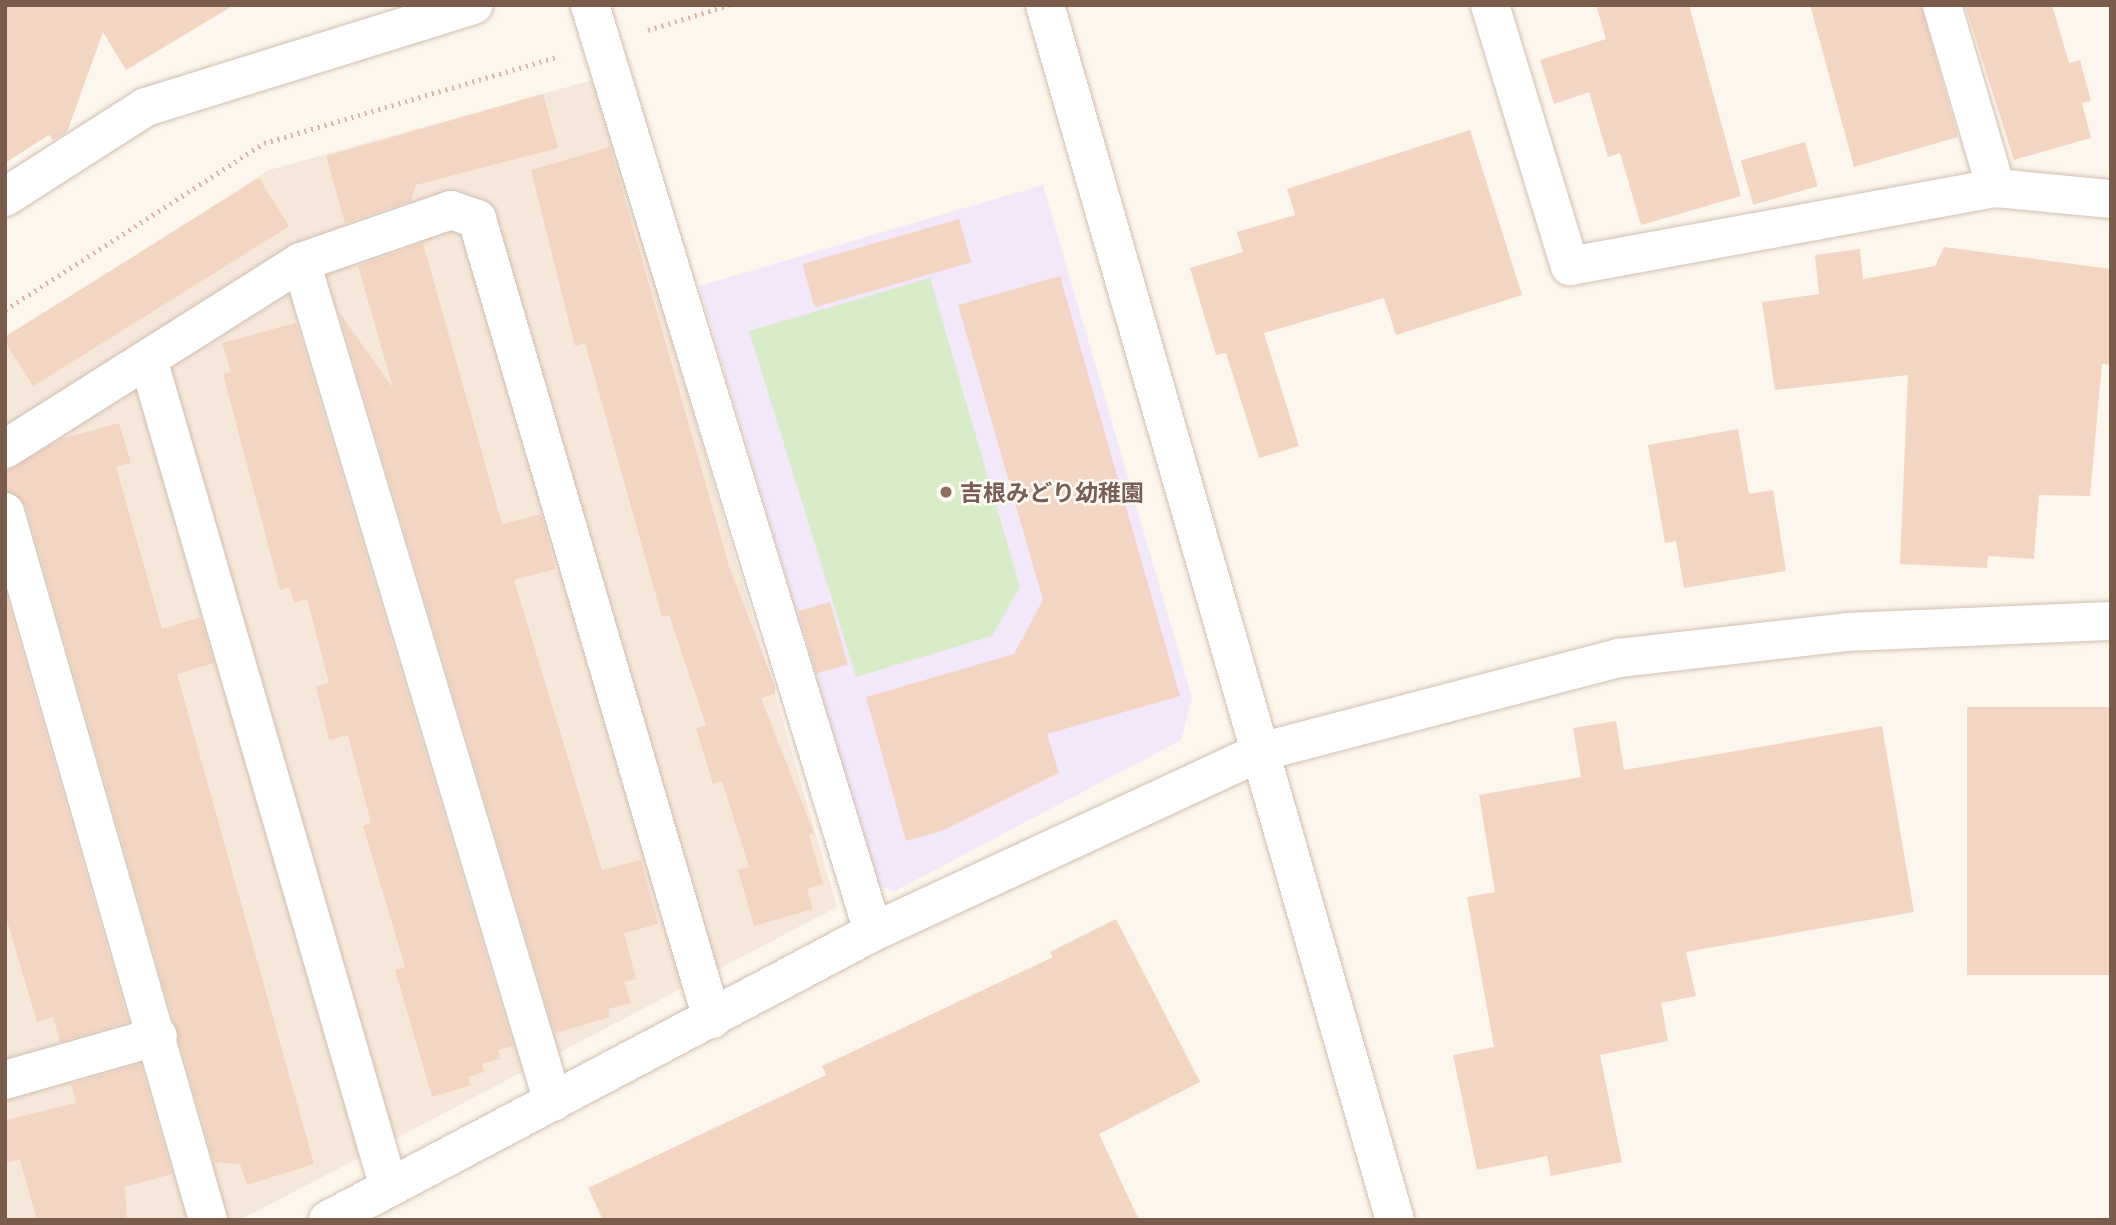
<!DOCTYPE html>
<html>
<head>
<meta charset="utf-8">
<style>
  body { margin:0 }
  #map { position:relative; width:2116px; height:1225px; overflow:hidden; background:#fdf6ec; font-family:Manrope,"Noto Sans JP",sans-serif }
  div>[style] { position:absolute }
  .residential>* { inset:0; background:#f5e8da }
  .education>* { inset:0; background:#f3e8fa }
  .green>* { inset:0; background:#d8ecc9 }
  .building>* { inset:0; background:#f3d5c3; transform-origin:0 0 }
  .path>* { height:4.5px; margin-top:-2.25px; transform-origin:0; background:repeating-linear-gradient(90deg,#d9b8a5 0 2px,transparent 0 7px) }
  .roads { filter:drop-shadow(0 0 2px #d1beb0) drop-shadow(0 0 2px #d1beb0) }
  .minor>* { height:38px; margin:-19px; padding:0 19px; transform-origin:19px; border-radius:19px; background:#fff }
  .dots>* { width:19px; height:19px; translate:-50% -50%; box-sizing:border-box; border:4px solid #fffaf3; border-radius:50% }
  span { translate:-50% -50%; white-space:nowrap; text-align:center; line-height:1.15; -webkit-text-stroke:5px #fffaf3; paint-order:stroke }
  .education-label { font-size:23px; color:#785e54; font-weight:700 }
  .left { translate:0 -50%; text-align:left }
  .frame { position:absolute; inset:0; border:7px solid #7a5c4d; pointer-events:none }
</style>
</head>
<body>
<div id="map">
  <div class="residential">
    <i style="clip-path:polygon(596px 79px,837px 907px,240px 1220px,5px 1220px,5px 339px,269px 170px)"></i>
  </div>
  <div class="education">
    <i style="clip-path:polygon(1043px 185px,1192px 698px,1181px 740px,895px 891px,878px 885px,699px 286px)"></i>
  </div>
  <div class="green">
    <i style="clip-path:polygon(930px 278px,1020px 587px,992px 636px,856px 677px,749px 331px)"></i>
  </div>
  <div class="building">
    <i style="clip-path:polygon(5px 5px,234px 5px,126px 70px,103px 32px,67px 132px,53px 140px,49px 135px,5px 163px)"></i>
    <i style="clip-path:polygon(1596px 5px,1689px 5px,1741px 196px,1641px 225px,1620px 153px,1608px 157px,1589px 92px,1554px 104px,1540px 60px,1606px 39px)"></i>
    <i style="clip-path:polygon(1810px 5px,1921px 5px,1958px 137px,1854px 167px)"></i>
    <i style="clip-path:polygon(1965px 5px,2052px 5px,2069px 63px,2080px 60px,2091px 101px,2082px 103px,2091px 138px,2014px 160px)"></i>
    <i style="clip-path:polygon(543px 94px,558px 148px,416px 185px,411px 201px,345px 223px,326px 156px)"></i>
    <i style="clip-path:polygon(1470px 130px,1522px 295px,1396px 335px,1384px 298px,1264px 333px,1299px 446px,1259px 458px,1226px 353px,1216px 355px,1190px 268px,1243px 252px,1237px 232px,1295px 215px,1287px 189px)"></i>
    <i style="left:1805px;top:142px;width:46px;height:67px;rotate:74deg"></i>
    <i style="clip-path:polygon(610px 147px,729px 566px,775px 686px,775px 693px,761px 698px,814px 833px,809px 835px,823px 884px,807px 889px,813px 909px,754px 926px,738px 870px,749px 867px,722px 781px,713px 784px,696px 728px,706px 725px,669px 615px,662px 617px,585px 343px,575px 346px,531px 170px)"></i>
    <i style="left:259px;top:178px;width:57px;height:302px;rotate:58deg"></i>
    <i style="left:959px;top:219px;width:45px;height:163px;rotate:74deg"></i>
    <i style="clip-path:polygon(423px 243px,502px 524px,541px 514px,544px 524px,555px 569px,514px 580px,602px 870px,641px 860px,658px 924px,624px 933px,636px 979px,624px 982px,631px 1003px,608px 1009px,610px 1017px,555px 1033px,339px 312px,393px 388px,358px 266px)"></i>
    <i style="clip-path:polygon(1944px 247px,2111px 269px,2111px 365px,2102px 364px,2090px 496px,2039px 495px,2034px 559px,1988px 556px,1987px 568px,1900px 564px,1908px 375px,1775px 390px,1762px 302px,1819px 294px,1815px 255px,1860px 249px,1863px 279px,1935px 266px)"></i>
    <i style="clip-path:polygon(1060px 276px,1180px 696px,1047px 734px,1059px 773px,944px 830px,906px 841px,866px 697px,1014px 654px,1043px 600px,958px 305px)"></i>
    <i style="clip-path:polygon(296px 323px,513px 1046px,498px 1050px,500px 1059px,482px 1064px,484px 1072px,468px 1077px,471px 1085px,432px 1097px,395px 970px,405px 967px,363px 826px,371px 823px,348px 735px,329px 740px,316px 686px,329px 683px,307px 599px,294px 603px,290px 587px,280px 590px,223px 374px,231px 372px,222px 343px)"></i>
    <i style="clip-path:polygon(119px 423px,131px 463px,116px 467px,162px 629px,200px 617px,214px 663px,177px 674px,314px 1164px,247px 1185px,240px 1164px,214px 1162px,26px 506px,5px 491px,5px 471px,61px 439px)"></i>
    <i style="clip-path:polygon(1738px 429px,1749px 494px,1773px 490px,1786px 571px,1684px 588px,1676px 541px,1665px 543px,1648px 445px)"></i>
    <i style="clip-path:polygon(5px 592px,128px 1022px,60px 1042px,53px 1017px,37px 1022px,5px 914px)"></i>
    <i style="left:830px;top:602px;width:65px;height:33px;rotate:74deg"></i>
    <i style="left:2111px;top:707px;width:268px;height:144px;rotate:90deg"></i>
    <i style="clip-path:polygon(1616px 721px,1624px 770px,1882px 726px,1914px 912px,1686px 952px,1696px 996px,1661px 1003px,1668px 1041px,1600px 1055px,1622px 1162px,1551px 1176px,1547px 1156px,1477px 1170px,1453px 1055px,1494px 1047px,1467px 897px,1495px 892px,1479px 795px,1581px 777px,1573px 728px)"></i>
    <i style="clip-path:polygon(1116px 919px,1200px 1082px,1099px 1134px,1139px 1220px,603px 1220px,588px 1188px,826px 1075px,822px 1066px,1053px 957px,1050px 952px)"></i>
    <i style="clip-path:polygon(140px 1064px,172px 1174px,125px 1187px,127px 1220px,37px 1220px,20px 1160px,5px 1163px,5px 1120px,76px 1103px,71px 1084px)"></i>
  </div>
  <div class="path">
    <i style="left:648px;top:30px;width:85px;rotate:-17.2deg"></i>
    <i style="left:5px;top:310px;width:308px;rotate:-32.8deg"></i>
    <i style="left:264px;top:143px;width:308px;rotate:-16.4deg"></i>
  </div>
  <div class="roads">
    <div class="minor">
      <i style="left:590px;top:5px;width:969px;rotate:73.02deg"></i>
      <i style="left:1045px;top:5px;width:1264px;rotate:73.93deg"></i>
      <i style="left:1490px;top:5px;width:273px;rotate:73deg"></i>
      <i style="left:1570px;top:266px;width:433px;rotate:-10.4deg"></i>
      <i style="left:1996px;top:188px;width:116px;rotate:5.5deg"></i>
      <i style="left:1942px;top:5px;width:191px;rotate:73.6deg"></i>
      <i style="left:5px;top:197px;width:167px;rotate:-32.6deg"></i>
      <i style="left:146px;top:107px;width:343px;rotate:-17.3deg"></i>
      <i style="left:301px;top:262px;width:877px;rotate:73.3deg"></i>
      <i style="left:148px;top:359px;width:863px;rotate:73.79deg"></i>
      <i style="left:5px;top:449px;width:350px;rotate:-32.3deg"></i>
      <i style="left:301px;top:262px;width:159px;rotate:-19.1deg"></i>
      <i style="left:451px;top:210px;width:28px;rotate:19deg"></i>
      <i style="left:477px;top:219px;width:834px;rotate:73.63deg"></i>
      <i style="left:5px;top:512px;width:737px;rotate:74deg"></i>
      <i style="left:5px;top:1080px;width:159px;rotate:-16deg"></i>
      <i style="left:328px;top:1220px;width:616px;rotate:-27.85deg"></i>
      <i style="left:873px;top:932px;width:427px;rotate:-24.9deg"></i>
      <i style="left:1260px;top:752px;width:371px;rotate:-14.7deg"></i>
      <i style="left:1619px;top:658px;width:229px;rotate:-6.5deg"></i>
      <i style="left:1847px;top:632px;width:264px;rotate:-2.4deg"></i>
    </div>
  </div>
  <div class="dots">
    <i style="left:946px;top:492px;background:#8d6e63"></i>
  </div>
  <div class="education-label">
    <span class="left" style="left:960px;top:492px">吉根みどり幼稚園</span>
  </div>
  <div class="frame"></div>
</div>
</body>
</html>
